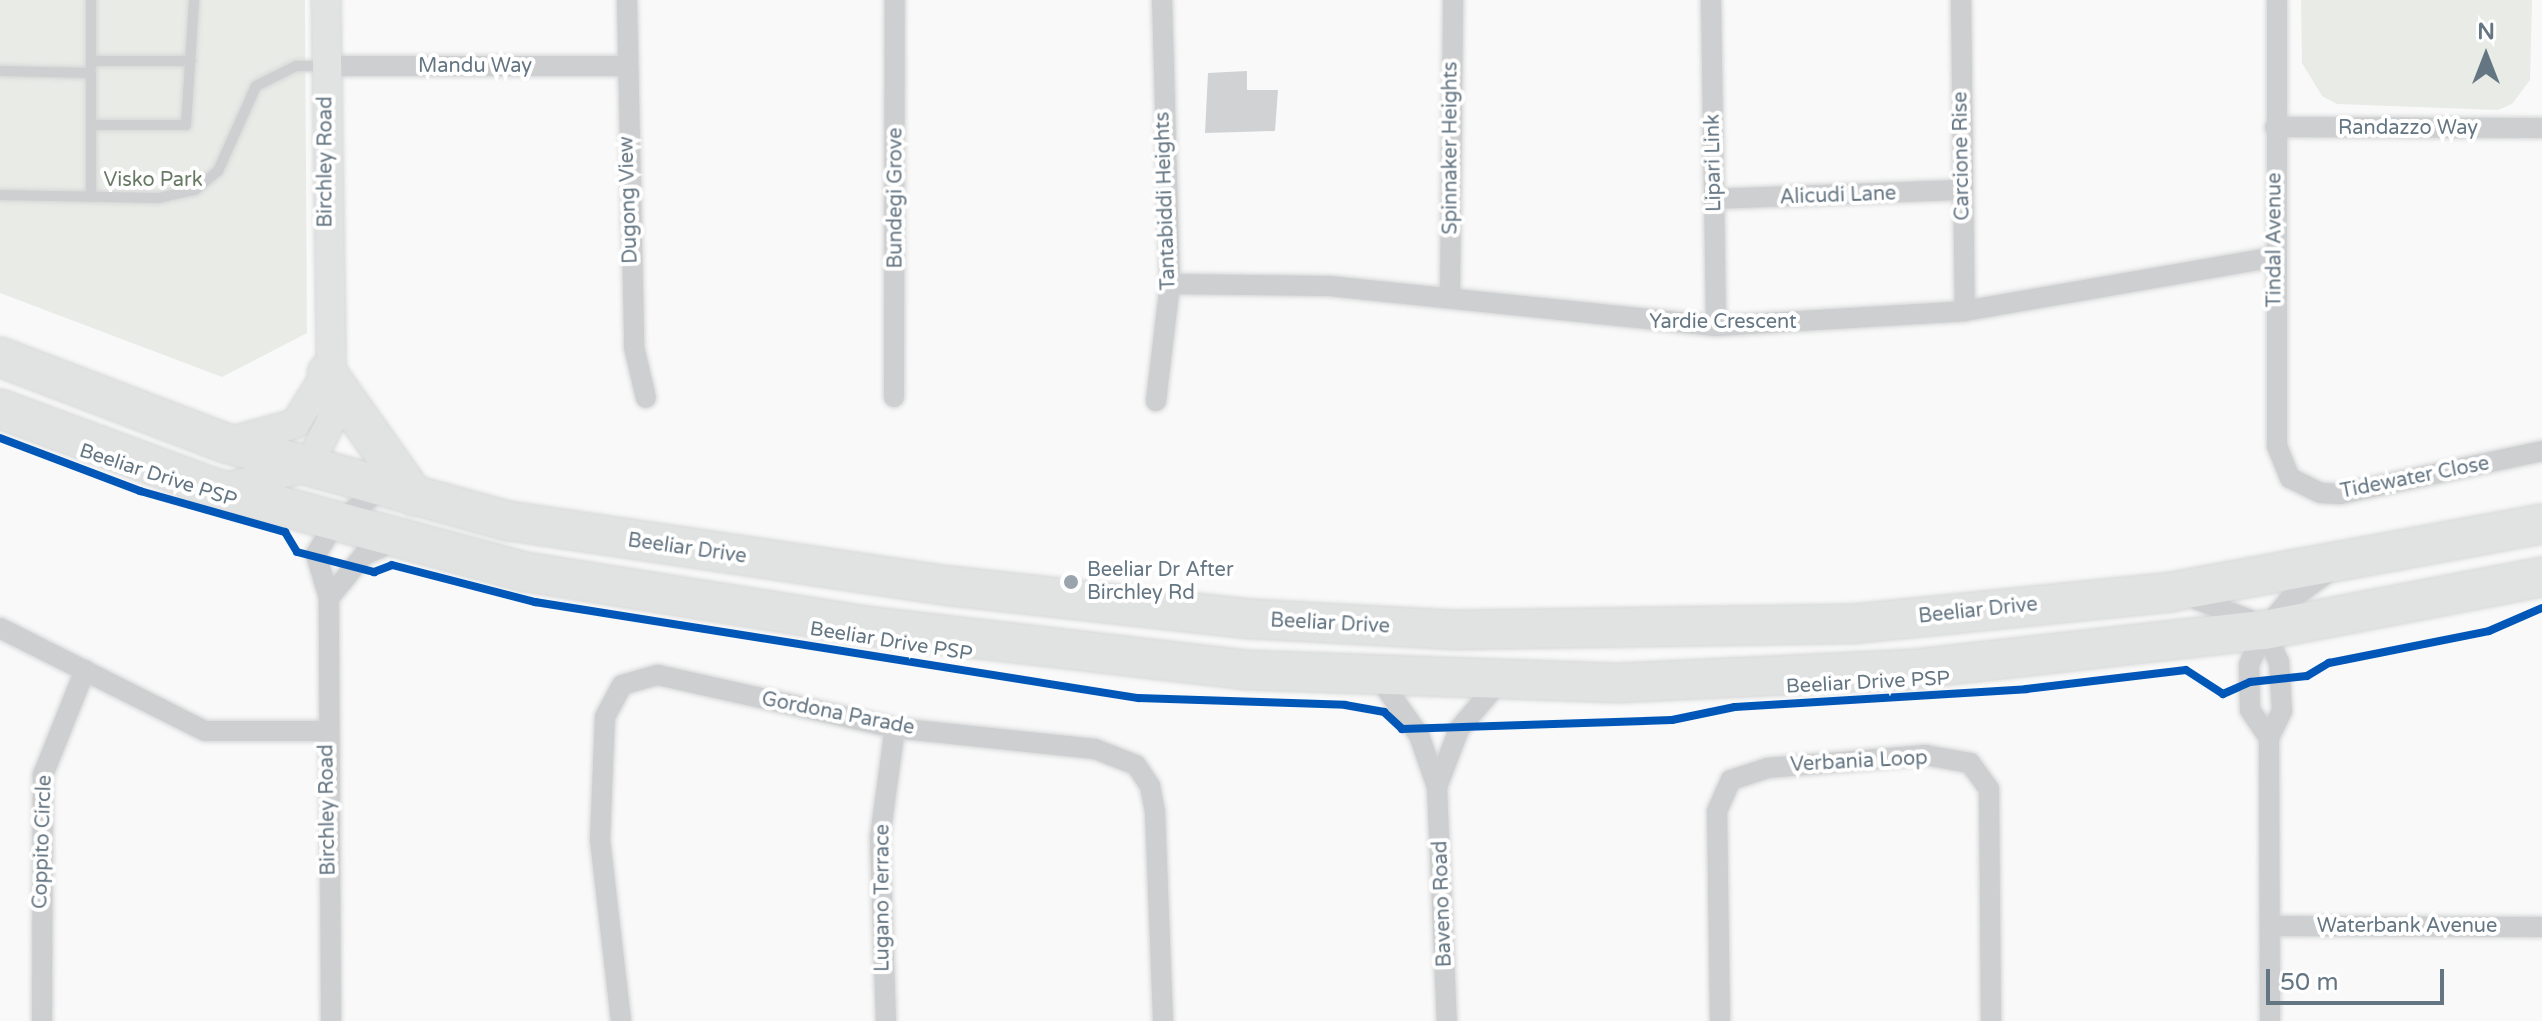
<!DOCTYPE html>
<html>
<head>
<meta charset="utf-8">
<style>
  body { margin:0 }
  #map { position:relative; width:2542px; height:1021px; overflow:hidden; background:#f9f9f9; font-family:"Varela Round",sans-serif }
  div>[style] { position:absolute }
  .green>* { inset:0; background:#e8ebe6 }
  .building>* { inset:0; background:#d0d2d3 }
  .roads { filter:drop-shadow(0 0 2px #d5d6d7) drop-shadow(0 0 2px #d5d6d7) }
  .lane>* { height:10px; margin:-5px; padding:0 5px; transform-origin:5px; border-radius:5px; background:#cecfd0 }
  .street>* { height:20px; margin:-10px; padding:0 10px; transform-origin:10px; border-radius:10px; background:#cecfd0 }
  .secondary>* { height:28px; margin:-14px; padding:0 14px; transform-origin:14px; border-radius:14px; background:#e1e2e2 }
  .highway>* { height:38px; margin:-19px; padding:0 19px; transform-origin:19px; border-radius:19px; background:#e1e2e2 }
  .cycleway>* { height:8px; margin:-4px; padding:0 4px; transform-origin:4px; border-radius:4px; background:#0057b8 }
  .dots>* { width:22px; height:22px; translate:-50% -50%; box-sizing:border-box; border:4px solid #fff; border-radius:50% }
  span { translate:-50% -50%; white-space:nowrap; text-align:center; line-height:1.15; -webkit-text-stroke:8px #fff; paint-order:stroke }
  .street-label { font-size:20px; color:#657683 }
  .park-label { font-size:20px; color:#687a64 }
  .poi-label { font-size:20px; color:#657683 }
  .left { translate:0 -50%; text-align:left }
  .north { position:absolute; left:2446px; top:16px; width:80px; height:80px; -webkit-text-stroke:6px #fff; paint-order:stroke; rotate:0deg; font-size:22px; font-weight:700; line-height:32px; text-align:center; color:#657683 }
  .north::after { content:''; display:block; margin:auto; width:28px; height:36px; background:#657683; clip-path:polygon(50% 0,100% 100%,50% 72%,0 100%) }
  .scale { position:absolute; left:2266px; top:969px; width:178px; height:36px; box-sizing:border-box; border:4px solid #657683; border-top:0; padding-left:10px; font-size:24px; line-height:28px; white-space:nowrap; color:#657683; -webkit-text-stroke:6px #fff; paint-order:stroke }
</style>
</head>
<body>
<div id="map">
  <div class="green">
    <i style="clip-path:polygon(0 0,305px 0,307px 333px,222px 377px,0 293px)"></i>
    <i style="clip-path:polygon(2301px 0,2532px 0,2530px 80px,2512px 104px,2498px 110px,2337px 104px,2322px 96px,2302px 63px)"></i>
  </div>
  <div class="building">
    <i style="clip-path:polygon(1247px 71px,1247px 90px,1278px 90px,1275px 131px,1205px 133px,1208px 73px)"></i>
  </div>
  <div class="roads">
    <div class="lane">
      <i style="left:91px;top:0;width:67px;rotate:90deg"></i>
      <i style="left:91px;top:61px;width:100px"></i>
      <i style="left:0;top:71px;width:91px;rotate:1.3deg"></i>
      <i style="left:91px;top:73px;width:124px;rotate:90deg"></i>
      <i style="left:91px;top:125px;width:95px"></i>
      <i style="left:186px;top:125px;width:125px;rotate:-86.3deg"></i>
      <i style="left:0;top:195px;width:159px;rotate:1.1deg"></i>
      <i style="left:159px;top:198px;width:37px;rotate:-13deg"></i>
      <i style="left:195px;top:190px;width:30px;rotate:-40deg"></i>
      <i style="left:218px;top:171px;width:93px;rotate:-65.9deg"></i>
      <i style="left:256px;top:86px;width:45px;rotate:-26.6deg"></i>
      <i style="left:296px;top:66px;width:27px"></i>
    </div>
    <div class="street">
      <i style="left:627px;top:0;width:347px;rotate:88.8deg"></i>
      <i style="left:634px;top:347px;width:52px;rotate:76.8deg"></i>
      <i style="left:1711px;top:0;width:326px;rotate:89.1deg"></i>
      <i style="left:1961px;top:0;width:311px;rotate:89.3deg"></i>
      <i style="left:2277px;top:0;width:446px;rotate:90deg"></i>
      <i style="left:2277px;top:446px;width:35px;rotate:68deg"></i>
      <i style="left:2290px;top:478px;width:34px;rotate:26deg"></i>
      <i style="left:2321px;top:493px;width:19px;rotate:3deg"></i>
      <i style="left:2340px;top:494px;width:207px;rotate:-12deg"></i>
      <i style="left:325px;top:66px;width:301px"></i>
      <i style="left:2275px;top:127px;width:267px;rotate:0.2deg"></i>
      <i style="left:1715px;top:199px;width:247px;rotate:-2.1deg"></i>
      <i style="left:1170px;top:284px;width:159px;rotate:0.7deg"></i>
      <i style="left:1329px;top:286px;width:389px;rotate:5.9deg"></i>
      <i style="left:1716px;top:326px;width:249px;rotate:-3.4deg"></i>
      <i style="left:1965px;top:311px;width:314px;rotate:-9.9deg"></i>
      <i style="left:1450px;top:296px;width:296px;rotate:-89.4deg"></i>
      <i style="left:894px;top:397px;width:397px;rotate:-89.9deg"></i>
      <i style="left:1156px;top:401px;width:118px;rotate:-83.2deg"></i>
      <i style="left:1170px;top:284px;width:284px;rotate:-91.6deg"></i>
      <i style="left:2190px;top:597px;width:62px;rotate:20.8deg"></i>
      <i style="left:2248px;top:619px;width:19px;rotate:35deg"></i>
      <i style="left:2264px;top:630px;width:35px;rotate:65deg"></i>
      <i style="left:2279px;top:662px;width:49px;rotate:86.5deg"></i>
      <i style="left:2282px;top:711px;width:30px;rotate:116deg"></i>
      <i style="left:2269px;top:738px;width:283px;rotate:89.8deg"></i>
      <i style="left:329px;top:598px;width:55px;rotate:-50.9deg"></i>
      <i style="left:364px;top:555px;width:35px;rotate:-24deg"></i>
      <i style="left:0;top:628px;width:229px;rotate:26.7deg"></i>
      <i style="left:205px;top:731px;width:122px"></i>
      <i style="left:1378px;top:677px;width:71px;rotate:54.7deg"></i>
      <i style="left:1419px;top:735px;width:55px;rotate:70.9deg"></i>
      <i style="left:1437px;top:787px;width:234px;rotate:87.6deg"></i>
      <i style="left:2269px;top:738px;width:34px;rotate:-124deg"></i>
      <i style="left:2250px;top:710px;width:45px;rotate:-91.3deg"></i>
      <i style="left:2249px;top:665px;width:38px;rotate:-67deg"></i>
      <i style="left:2264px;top:630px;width:38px;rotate:-50deg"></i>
      <i style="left:2288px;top:601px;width:47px;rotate:-35.4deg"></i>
      <i style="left:1437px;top:787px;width:62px;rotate:-69.2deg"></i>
      <i style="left:1459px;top:729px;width:62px;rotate:-49.6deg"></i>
      <i style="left:2271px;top:926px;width:271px;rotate:0.2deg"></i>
      <i style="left:42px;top:1021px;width:246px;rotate:-89.8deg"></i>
      <i style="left:43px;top:775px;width:113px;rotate:-68.2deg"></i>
      <i style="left:331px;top:1021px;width:423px;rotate:-90.3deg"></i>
      <i style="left:329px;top:598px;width:46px;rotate:-106.5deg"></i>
      <i style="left:316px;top:554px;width:36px;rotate:-58deg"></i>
      <i style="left:335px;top:523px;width:59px;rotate:-35.3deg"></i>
      <i style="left:621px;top:1021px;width:182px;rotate:-96.6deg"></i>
      <i style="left:600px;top:840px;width:123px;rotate:-87.7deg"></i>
      <i style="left:605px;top:717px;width:36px;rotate:-62deg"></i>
      <i style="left:622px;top:685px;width:37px;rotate:-16deg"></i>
      <i style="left:658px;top:675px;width:243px;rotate:12.6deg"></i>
      <i style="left:895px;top:728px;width:201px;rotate:6deg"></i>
      <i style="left:1095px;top:749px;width:44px;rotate:21.3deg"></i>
      <i style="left:1136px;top:765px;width:25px;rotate:56deg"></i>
      <i style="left:1150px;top:786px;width:25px;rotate:79deg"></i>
      <i style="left:1155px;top:811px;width:210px;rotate:87.8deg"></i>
      <i style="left:886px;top:1021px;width:184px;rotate:-91.9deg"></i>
      <i style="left:880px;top:837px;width:110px;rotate:-82.2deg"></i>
      <i style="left:1720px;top:1021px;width:210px;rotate:-90.8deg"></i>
      <i style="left:1717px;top:811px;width:34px;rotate:-66deg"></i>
      <i style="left:1731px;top:780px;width:38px;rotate:-18deg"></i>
      <i style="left:1767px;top:768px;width:159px;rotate:-4.7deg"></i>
      <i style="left:1925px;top:755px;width:46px;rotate:10.1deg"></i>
      <i style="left:1970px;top:763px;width:32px;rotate:54deg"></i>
      <i style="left:1989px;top:789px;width:232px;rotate:89.5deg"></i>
    </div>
    <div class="secondary">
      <i style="left:228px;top:442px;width:69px;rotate:-15deg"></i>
      <i style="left:295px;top:424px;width:60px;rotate:-57.9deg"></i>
      <i style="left:227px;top:487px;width:83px;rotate:-13.9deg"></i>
      <i style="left:308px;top:467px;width:54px;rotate:-63.4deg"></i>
      <i style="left:332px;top:419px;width:419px;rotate:-90.8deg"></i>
    </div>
    <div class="highway">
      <i style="left:0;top:357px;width:241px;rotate:20.9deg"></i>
      <i style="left:225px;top:443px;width:295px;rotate:15.4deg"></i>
      <i style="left:509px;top:521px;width:447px;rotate:8.4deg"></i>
      <i style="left:951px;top:586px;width:303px;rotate:6.3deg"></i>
      <i style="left:1252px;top:619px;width:204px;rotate:3.1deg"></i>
      <i style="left:1456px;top:630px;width:396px;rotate:-0.9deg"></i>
      <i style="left:1852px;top:624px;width:321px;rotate:-5.7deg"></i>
      <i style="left:2171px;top:592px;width:377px;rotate:-10.4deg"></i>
      <i style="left:327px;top:373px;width:151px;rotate:54.7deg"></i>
      <i style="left:0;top:409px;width:228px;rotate:20.3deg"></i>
      <i style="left:214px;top:488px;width:323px;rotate:15.1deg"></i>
      <i style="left:526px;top:572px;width:345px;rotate:9deg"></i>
      <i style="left:867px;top:626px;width:382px;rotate:6.6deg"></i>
      <i style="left:1246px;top:670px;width:372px;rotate:2deg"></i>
      <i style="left:1618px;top:683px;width:296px;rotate:-2.7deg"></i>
      <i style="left:1914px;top:669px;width:352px;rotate:-6.4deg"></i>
      <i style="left:2264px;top:630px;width:283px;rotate:-10.8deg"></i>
    </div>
  </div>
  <div class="cycleway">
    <i style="left:0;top:438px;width:150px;rotate:20.7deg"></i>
    <i style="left:140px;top:491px;width:151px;rotate:15.8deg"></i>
    <i style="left:285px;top:532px;width:23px;rotate:59deg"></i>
    <i style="left:297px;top:552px;width:80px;rotate:14.6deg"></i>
    <i style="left:374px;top:572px;width:19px;rotate:-21deg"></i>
    <i style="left:392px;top:565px;width:148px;rotate:14.5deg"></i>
    <i style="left:535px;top:602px;width:611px;rotate:9.05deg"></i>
    <i style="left:1138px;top:698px;width:207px;rotate:1.9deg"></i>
    <i style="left:1345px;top:705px;width:40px;rotate:10deg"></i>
    <i style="left:1384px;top:712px;width:25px;rotate:43deg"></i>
    <i style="left:1402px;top:729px;width:270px;rotate:-1.9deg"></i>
    <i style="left:1672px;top:720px;width:64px;rotate:-11.7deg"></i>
    <i style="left:1735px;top:707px;width:292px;rotate:-3.5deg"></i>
    <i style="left:2026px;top:689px;width:161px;rotate:-6.8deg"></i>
    <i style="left:2186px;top:670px;width:44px;rotate:33deg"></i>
    <i style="left:2223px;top:694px;width:30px;rotate:-24deg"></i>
    <i style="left:2250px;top:682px;width:57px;rotate:-6deg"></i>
    <i style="left:2307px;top:676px;width:26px;rotate:-31deg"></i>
    <i style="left:2329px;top:663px;width:163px;rotate:-11.3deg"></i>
    <i style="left:2489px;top:631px;width:58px;rotate:-23.5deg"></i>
  </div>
  <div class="dots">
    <i style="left:1071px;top:582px;background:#99a4ac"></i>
  </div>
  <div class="street-label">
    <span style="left:475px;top:66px">Mandu Way</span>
    <span style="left:2408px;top:128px">Randazzo Way</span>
    <span style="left:1451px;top:148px;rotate:-90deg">Spinnaker Heights</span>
    <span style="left:1962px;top:156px;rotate:-91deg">Carcione Rise</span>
    <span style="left:326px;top:162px;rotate:-90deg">Birchley Road</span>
    <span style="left:1714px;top:163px;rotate:-91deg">Lipari Link</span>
    <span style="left:1838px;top:196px;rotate:-2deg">Alicudi Lane</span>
    <span style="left:896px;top:198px;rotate:-90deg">Bundegi Grove</span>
    <span style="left:629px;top:200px;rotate:-92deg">Dugong View</span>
    <span style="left:1166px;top:201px;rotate:-92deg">Tantabiddi Heights</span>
    <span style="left:2275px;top:240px;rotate:-90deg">Tindal Avenue</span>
    <span style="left:1723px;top:322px">Yardie Crescent</span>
    <span style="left:158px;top:476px;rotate:18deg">Beeliar Drive PSP</span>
    <span style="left:2415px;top:478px;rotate:-11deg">Tidewater Close</span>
    <span style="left:687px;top:549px;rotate:8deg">Beeliar Drive</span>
    <span style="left:1978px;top:611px;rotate:-6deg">Beeliar Drive</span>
    <span style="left:1330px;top:624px;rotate:3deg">Beeliar Drive</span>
    <span style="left:891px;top:642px;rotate:9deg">Beeliar Drive PSP</span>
    <span style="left:1868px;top:683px;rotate:-3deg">Beeliar Drive PSP</span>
    <span style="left:838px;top:714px;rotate:11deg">Gordona Parade</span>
    <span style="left:1859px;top:762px;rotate:-3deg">Verbania Loop</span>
    <span style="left:328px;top:810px;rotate:-91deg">Birchley Road</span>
    <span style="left:43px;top:842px;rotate:-88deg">Coppito Circle</span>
    <span style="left:883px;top:898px;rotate:-90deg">Lugano Terrace</span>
    <span style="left:1443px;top:904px;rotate:-92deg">Baveno Road</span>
    <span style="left:2407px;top:926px">Waterbank Avenue</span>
  </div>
  <div class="park-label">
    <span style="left:153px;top:180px">Visko Park</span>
  </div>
  <div class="poi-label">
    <span class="left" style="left:1087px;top:582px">Beeliar Dr After<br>Birchley Rd</span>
  </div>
  <div class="north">N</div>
  <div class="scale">50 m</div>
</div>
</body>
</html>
